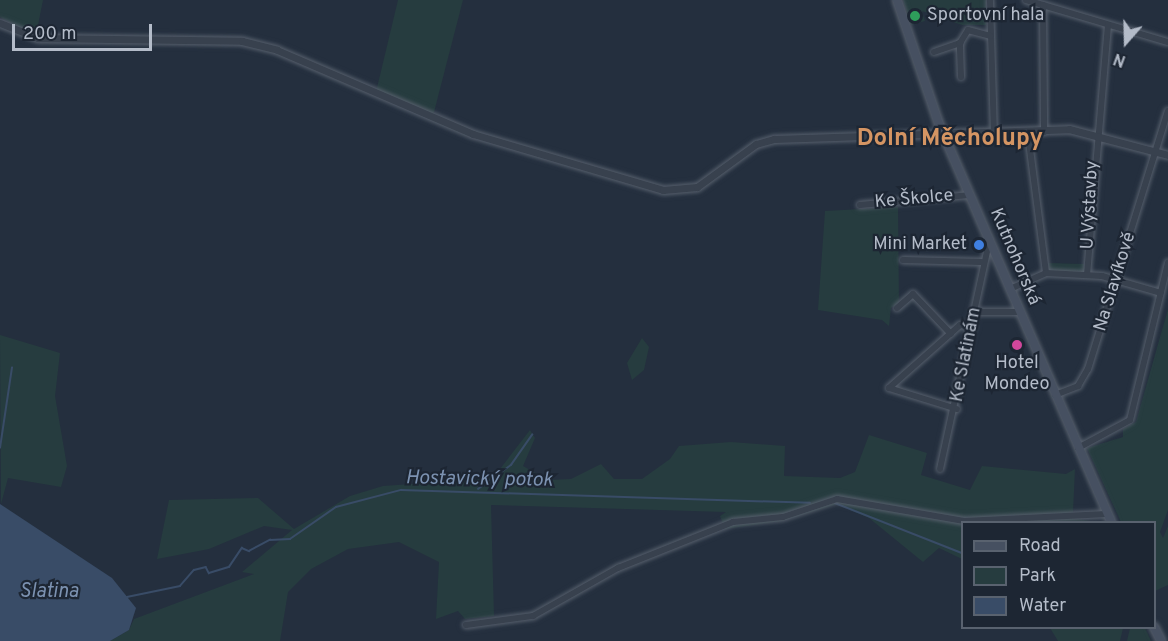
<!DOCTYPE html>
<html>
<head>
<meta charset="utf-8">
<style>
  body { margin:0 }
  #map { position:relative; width:1168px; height:641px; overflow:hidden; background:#242f3e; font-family:Overpass,sans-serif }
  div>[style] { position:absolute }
  .green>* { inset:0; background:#263c3f }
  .water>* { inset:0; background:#394c67 }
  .stream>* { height:1.5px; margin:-0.75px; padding:0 0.75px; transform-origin:0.75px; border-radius:0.75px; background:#394c67 }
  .roads { filter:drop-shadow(0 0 2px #565f6c) drop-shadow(0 0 2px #565f6c) }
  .minor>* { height:6px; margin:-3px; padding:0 3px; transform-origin:3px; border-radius:3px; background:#38414e }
  .tertiary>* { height:7px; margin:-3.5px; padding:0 3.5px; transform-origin:3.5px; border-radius:3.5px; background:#38414e }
  .secondary>* { height:8px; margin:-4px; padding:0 4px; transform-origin:4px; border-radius:4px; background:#465061 }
  .dots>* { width:16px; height:16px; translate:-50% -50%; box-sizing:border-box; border:3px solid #1d2633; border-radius:50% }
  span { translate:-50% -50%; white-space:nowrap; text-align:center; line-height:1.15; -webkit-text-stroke:4.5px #1d2633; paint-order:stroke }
  .poi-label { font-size:18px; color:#b4bcc9 }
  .left { translate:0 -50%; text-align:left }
  .right { translate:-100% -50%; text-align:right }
  .street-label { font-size:18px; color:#b4bcc9 }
  .water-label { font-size:20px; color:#7c92b1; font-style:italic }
  .district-label { font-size:24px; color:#d59563; font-weight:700 }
  .legend { position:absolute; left:961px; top:521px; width:195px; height:108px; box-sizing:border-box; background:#1d2633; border:2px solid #59626f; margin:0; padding:8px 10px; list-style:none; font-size:18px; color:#b4bcc9 }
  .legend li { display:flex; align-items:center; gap:12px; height:30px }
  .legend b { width:30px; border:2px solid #59626f }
  .north { position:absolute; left:1096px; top:12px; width:60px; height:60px; -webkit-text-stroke:4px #1d2633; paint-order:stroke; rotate:200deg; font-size:16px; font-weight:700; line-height:24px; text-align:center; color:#b4bcc9 }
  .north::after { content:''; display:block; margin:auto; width:21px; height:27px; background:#b4bcc9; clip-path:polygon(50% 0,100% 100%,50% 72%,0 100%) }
  .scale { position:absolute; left:12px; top:24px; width:140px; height:27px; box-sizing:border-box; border:3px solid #b4bcc9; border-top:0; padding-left:8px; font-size:18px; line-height:21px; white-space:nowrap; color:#b4bcc9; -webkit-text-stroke:4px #1d2633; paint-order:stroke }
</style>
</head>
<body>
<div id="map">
  <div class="green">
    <i style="clip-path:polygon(0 0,43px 0,37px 30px,26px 31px,0 17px)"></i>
    <i style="clip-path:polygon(398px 0,463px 0,433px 116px,376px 92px)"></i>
    <i style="clip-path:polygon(903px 0,986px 0,986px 25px,962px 25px,922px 11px,925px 21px,911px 25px)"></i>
    <i style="clip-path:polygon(898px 207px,899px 303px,891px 308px,889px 326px,882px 320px,818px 310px,825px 211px)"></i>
    <i style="clip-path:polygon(1048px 263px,1084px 264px,1084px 272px,1050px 272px)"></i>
    <i style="clip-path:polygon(1168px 309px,1168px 510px,1160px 532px,1163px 538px,1168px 526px,1168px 585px,1155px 591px,1154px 522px,1121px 522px,1087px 448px,1123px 437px,1123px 429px,1136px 422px)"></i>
    <i style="clip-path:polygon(0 335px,60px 353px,55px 396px,67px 466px,61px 487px,8px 478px,1px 504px)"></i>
    <i style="clip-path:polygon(642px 338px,649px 347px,644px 370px,632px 380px,627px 363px)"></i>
    <i style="clip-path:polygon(530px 430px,535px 438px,523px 466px,548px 480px,571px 479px,601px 464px,614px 479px,642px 479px,670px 459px,679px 446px,731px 442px,785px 446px,784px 476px,840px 478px,855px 472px,869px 435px,927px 453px,921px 475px,970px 490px,982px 466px,1066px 474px,1075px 469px,1073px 513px,1076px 519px,1098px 522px,962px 522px,962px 559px,939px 548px,923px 562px,869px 518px,837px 504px,782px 521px,725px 529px,720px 516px,726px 512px,491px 505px,494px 616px,465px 619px,458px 611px,436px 619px,439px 562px,399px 542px,348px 549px,311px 569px,288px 592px,280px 641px,110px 641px,129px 630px,134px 619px,254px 574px,242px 572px,292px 530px,264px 526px,209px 549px,157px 559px,169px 500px,258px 498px,294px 529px,350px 496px,383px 486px,482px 479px,500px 469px)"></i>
    <i style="clip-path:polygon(1050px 628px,1123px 628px,1120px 641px,1058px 641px)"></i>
    <i style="clip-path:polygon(1130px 628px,1145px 628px,1151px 641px,1127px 641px)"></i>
  </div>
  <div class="water">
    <i style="clip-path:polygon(0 504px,112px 578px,136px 608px,129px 630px,110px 641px,0 641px)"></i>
  </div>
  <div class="stream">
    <i style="left:0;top:448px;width:81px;rotate:-81.5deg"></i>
    <i style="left:478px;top:489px;width:41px;rotate:-36deg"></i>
    <i style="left:511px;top:465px;width:37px;rotate:-55deg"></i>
    <i style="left:835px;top:503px;width:136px;rotate:21.5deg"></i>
    <i style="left:127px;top:597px;width:54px;rotate:-11.7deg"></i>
    <i style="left:180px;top:586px;width:21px;rotate:-49deg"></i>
    <i style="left:194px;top:570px;width:12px;rotate:-14deg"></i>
    <i style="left:206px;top:567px;width:7px;rotate:63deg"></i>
    <i style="left:209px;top:573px;width:21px;rotate:-17deg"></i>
    <i style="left:229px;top:567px;width:23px;rotate:-56deg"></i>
    <i style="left:242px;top:548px;width:8px;rotate:23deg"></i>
    <i style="left:249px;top:551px;width:24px;rotate:-28deg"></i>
    <i style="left:270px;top:540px;width:20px;rotate:-3deg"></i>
    <i style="left:290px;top:539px;width:56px;rotate:-34.8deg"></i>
    <i style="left:336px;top:507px;width:67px;rotate:-14.7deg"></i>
    <i style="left:401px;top:490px;width:409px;rotate:1.8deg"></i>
  </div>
  <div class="roads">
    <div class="minor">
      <i style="left:990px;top:0;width:135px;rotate:88.3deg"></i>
      <i style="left:1026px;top:0;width:148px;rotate:16.5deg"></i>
      <i style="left:1043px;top:5px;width:127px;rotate:89.5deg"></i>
      <i style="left:934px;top:52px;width:28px;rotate:-19deg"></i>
      <i style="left:961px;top:77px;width:34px;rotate:-92deg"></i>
      <i style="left:960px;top:43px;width:15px;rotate:-58deg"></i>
      <i style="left:968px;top:30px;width:23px;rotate:15deg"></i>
      <i style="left:1028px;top:134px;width:140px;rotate:82.6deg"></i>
      <i style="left:860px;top:205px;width:109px;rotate:-5.2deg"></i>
      <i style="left:903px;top:260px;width:78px;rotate:1.5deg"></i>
      <i style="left:1087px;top:275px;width:251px;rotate:-85.2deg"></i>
      <i style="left:1010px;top:289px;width:39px;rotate:-24deg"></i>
      <i style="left:1046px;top:273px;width:56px;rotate:3.1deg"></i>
      <i style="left:1102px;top:276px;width:61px;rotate:16.1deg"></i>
      <i style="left:897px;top:308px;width:21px;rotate:-41deg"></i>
      <i style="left:913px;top:294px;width:55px;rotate:46.5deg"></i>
      <i style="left:976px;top:312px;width:44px"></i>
      <i style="left:889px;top:388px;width:95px;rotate:-41.6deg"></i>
      <i style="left:960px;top:325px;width:13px;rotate:9deg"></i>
      <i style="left:889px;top:388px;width:71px;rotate:17.2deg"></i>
      <i style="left:1055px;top:395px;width:25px;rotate:-21deg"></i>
      <i style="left:1078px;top:386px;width:20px;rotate:-60deg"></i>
      <i style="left:1088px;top:369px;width:270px;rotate:-72.8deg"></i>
      <i style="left:1078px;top:448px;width:59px;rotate:-28.3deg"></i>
      <i style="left:1130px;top:420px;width:162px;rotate:-76.4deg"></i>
      <i style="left:940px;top:469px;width:232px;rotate:-77.8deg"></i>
      <i style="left:466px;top:625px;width:68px;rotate:-7.7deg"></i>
      <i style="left:533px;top:616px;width:98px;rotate:-29.5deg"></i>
      <i style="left:618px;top:568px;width:124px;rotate:-21.8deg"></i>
      <i style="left:733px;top:522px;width:50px;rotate:-5.7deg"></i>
      <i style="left:783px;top:517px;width:57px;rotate:-18.4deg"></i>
      <i style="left:837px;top:499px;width:129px;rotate:9.8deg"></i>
      <i style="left:964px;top:521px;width:143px;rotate:-2.8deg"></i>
    </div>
    <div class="tertiary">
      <i style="left:0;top:23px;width:41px;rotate:21.5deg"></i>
      <i style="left:38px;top:38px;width:204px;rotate:0.8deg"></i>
      <i style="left:242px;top:41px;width:36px;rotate:14deg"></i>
      <i style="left:277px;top:50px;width:213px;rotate:23.2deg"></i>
      <i style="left:473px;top:134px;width:198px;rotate:16.4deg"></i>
      <i style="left:663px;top:190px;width:34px;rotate:-5deg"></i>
      <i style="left:697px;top:187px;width:73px;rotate:-36.1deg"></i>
      <i style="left:756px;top:144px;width:19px;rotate:-16deg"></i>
      <i style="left:774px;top:139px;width:295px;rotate:-1.9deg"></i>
      <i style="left:1069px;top:129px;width:102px;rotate:14.7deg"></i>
    </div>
    <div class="secondary">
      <i style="left:897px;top:0;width:131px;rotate:71.3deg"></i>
      <i style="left:939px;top:124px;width:434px;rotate:66.6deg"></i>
      <i style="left:1154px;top:627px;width:16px;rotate:63deg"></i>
    </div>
  </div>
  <div class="dots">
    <i style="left:915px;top:16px;background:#2e9e5b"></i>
    <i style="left:979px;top:245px;background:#3f7fe0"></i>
    <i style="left:1017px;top:345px;background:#d1479c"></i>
  </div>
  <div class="poi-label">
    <span class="left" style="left:927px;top:16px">Sportovní hala</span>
    <span class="right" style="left:967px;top:245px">Mini Market</span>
    <span style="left:1017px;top:375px">Hotel<br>Mondeo</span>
  </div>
  <div class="street-label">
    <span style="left:914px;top:200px;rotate:-5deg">Ke Školce</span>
    <span style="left:1091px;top:205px;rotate:-87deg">U Výstavby</span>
    <span style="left:1014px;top:257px;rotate:67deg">Kutnohorská</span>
    <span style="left:1116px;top:282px;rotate:-73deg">Na Slavíkově</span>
    <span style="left:967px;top:355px;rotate:-79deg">Ke Slatinám</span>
  </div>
  <div class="water-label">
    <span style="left:479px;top:480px;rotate:1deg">Hostavický potok</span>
    <span style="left:49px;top:592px">Slatina</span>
  </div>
  <div class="district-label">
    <span style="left:950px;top:140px">Dolní Měcholupy</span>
  </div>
  <ul class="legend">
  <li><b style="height:8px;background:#465061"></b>Road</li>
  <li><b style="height:16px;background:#263c3f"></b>Park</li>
  <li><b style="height:16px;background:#394c67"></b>Water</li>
  </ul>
  <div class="north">N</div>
  <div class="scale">200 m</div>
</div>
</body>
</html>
